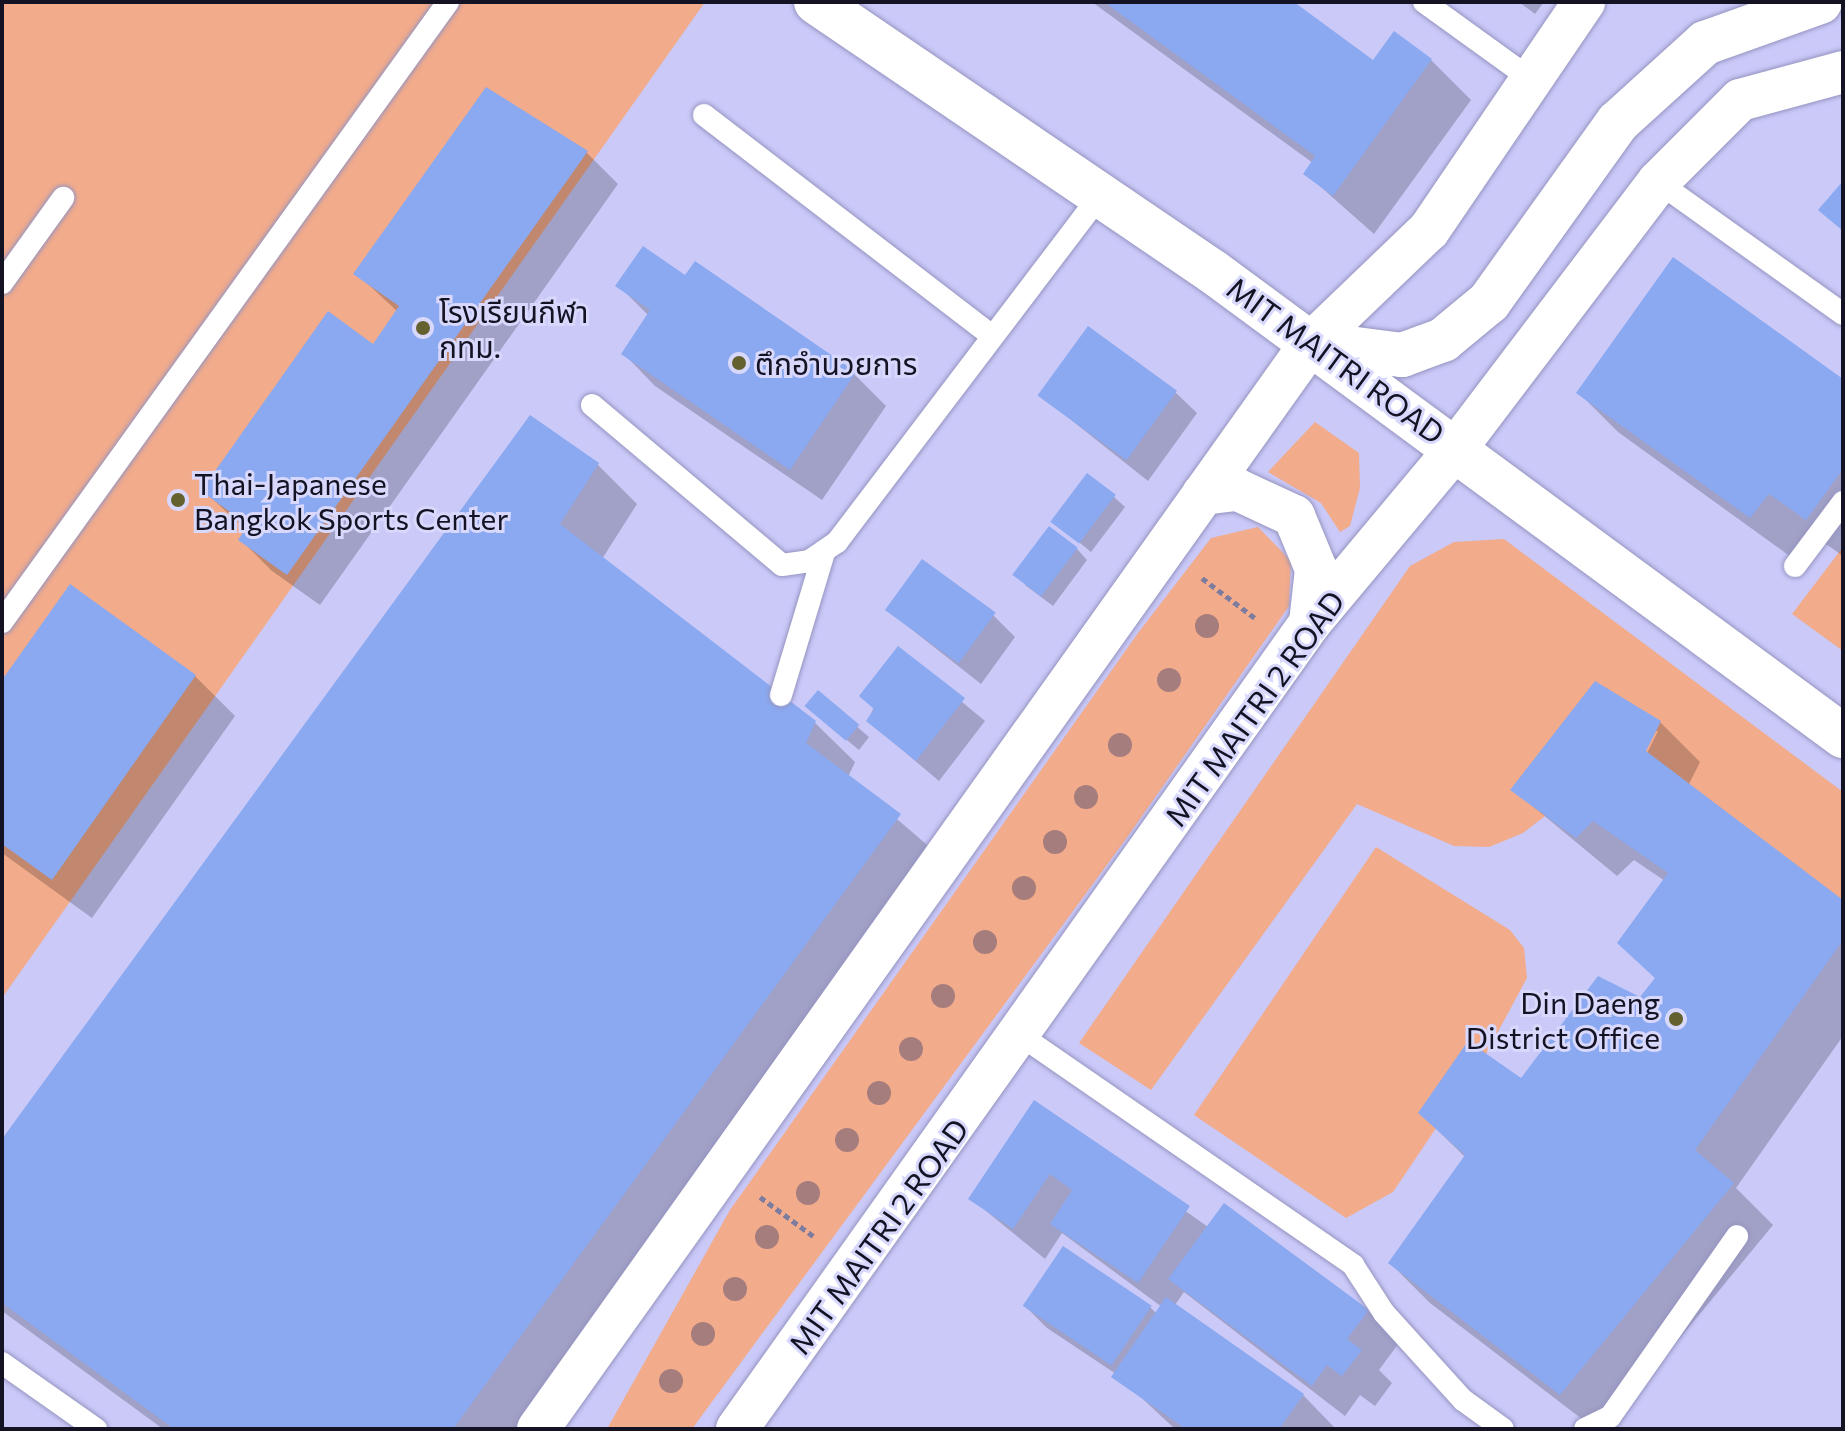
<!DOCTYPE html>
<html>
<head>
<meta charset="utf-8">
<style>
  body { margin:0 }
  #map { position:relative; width:1845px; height:1431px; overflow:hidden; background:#cac9f8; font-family:Commissioner,"Noto Sans Thai",sans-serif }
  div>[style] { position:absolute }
  .green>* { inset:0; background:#f2ab8b }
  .shadow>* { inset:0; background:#0003 }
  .building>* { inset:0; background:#8aa9f0; transform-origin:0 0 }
  .path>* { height:5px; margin-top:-2.5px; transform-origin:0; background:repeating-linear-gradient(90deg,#7d7c9e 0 6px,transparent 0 10px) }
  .roads { filter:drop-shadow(0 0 2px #9594c0) drop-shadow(0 0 2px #9594c0) }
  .service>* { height:22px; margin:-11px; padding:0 11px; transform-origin:11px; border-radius:11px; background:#fff }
  .minor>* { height:42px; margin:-21px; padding:0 21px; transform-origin:21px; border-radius:21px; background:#fff }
  .tertiary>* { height:44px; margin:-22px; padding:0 22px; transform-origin:22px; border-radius:22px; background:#fff }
  .trees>* { width:24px; height:24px; margin:-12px; border-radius:50%; background:#a57d7d }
  .dots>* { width:22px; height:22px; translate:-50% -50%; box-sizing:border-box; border:4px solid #d8d8fd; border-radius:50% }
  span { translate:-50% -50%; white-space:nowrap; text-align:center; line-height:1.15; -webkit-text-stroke:6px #d8d8fd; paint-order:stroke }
  .poi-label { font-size:30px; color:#141324 }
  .left { translate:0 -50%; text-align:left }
  .right { translate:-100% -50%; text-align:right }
  .street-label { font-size:30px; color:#141324 }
  .frame { position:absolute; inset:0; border:4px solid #141324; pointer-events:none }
</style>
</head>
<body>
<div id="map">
  <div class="green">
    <i style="clip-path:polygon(2px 2px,705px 2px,2px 998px)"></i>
    <i style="clip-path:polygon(1315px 422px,1359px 453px,1360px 488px,1350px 526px,1340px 532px,1321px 503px,1268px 472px)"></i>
    <i style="clip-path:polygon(1258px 527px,1291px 561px,1289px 606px,1126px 839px,692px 1429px,607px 1429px,730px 1210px,1138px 633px,1211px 538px)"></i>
    <i style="clip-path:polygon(1504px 539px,1843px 792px,1843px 904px,1581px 788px,1523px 833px,1489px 847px,1454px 846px,1357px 804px,1151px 1090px,1079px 1043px,1410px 566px,1454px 542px)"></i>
    <i style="clip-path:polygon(1843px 547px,1843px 651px,1792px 614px)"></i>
    <i style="clip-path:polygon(1376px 847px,1510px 930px,1524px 948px,1527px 978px,1486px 1054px,1393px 1192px,1346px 1218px,1194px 1115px)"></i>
  </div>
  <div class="shadow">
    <i style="clip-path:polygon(1092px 2px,1291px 2px,1374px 62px,1431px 60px,1471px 100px,1374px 234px,1305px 173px,1313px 163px)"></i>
    <i style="clip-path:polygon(1519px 2px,1544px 2px,1535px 14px)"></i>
    <i style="clip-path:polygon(586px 152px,618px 184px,320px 605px,272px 571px,240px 539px,247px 531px,204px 491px,373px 347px,398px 312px,356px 273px)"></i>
    <i style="clip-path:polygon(686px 278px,854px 374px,886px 406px,822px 500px,655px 386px,624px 354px,649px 316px,618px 285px)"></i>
    <i style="clip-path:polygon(1843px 382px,1843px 556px,1809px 532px,1791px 557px,1618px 432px,1578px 392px)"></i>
    <i style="clip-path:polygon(1175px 392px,1197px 413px,1148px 481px,1041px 396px)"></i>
    <i style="clip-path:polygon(597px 464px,637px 504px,602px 559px,814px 722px,855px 762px,848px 777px,940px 856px,522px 1429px,163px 1429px,2px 1311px,2px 1142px)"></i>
    <i style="clip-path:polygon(1114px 497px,1125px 507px,1091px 552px,1053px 521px)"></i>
    <i style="clip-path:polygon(1077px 549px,1087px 560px,1053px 606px,1025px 585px)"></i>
    <i style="clip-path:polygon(887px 610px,993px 615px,1015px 637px,981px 684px)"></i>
    <i style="clip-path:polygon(898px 649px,985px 721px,939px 781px,868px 721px)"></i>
    <i style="clip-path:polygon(195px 676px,235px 716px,92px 918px,2px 853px,2px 684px)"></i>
    <i style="clip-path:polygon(818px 693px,869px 737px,859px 750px,818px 716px)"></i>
    <i style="clip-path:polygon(evenodd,1660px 722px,1700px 762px,1688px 786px,1843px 903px,1843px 1036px,1736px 1188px,1773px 1225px,1605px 1429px,1595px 1429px,1430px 1303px,1390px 1263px,1465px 1157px,1420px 1113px,1522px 1081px,1640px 1000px,1656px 979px,1620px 943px,1665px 881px,1634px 860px,1617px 876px,1513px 790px,1660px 722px,1654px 731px,1658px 731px,1643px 761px,1640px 759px,1654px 731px)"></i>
    <i style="clip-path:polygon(1034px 1103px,1208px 1227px,1368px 1311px,1399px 1343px,1379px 1370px,1392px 1383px,1375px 1406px,1360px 1395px,1345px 1416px,1184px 1292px,1175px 1305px,1303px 1395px,1334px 1427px,1175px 1429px,1116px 1374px,1047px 1328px,1025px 1306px,1150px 1307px,1157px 1314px,1162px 1307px,1062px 1233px,1045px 1259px,970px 1198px)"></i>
  </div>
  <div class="building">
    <i style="clip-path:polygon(1104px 2px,1294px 2px,1373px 60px,1394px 31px,1432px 59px,1333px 196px,1303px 174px,1315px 156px)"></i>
    <i style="clip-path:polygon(486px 87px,588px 151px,287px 575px,238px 540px,248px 525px,201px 491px,328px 311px,373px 344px,399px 306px,353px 274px)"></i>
    <i style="clip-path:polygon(1843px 181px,1843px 231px,1818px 210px)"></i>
    <i style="clip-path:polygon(643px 246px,685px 275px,695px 261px,856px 372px,790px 470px,621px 354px,650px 310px,615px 286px)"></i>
    <i style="clip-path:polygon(1673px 257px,1843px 379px,1843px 469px,1806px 520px,1769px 494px,1750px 518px,1576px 393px)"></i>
    <i style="left:1088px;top:326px;width:110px;height:86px;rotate:36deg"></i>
    <i style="clip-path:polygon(530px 415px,599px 463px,560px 524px,816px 721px,806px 743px,901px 814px,453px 1429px,174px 1429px,2px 1303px,2px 1139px)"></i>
    <i style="left:1087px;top:473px;width:36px;height:61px;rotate:37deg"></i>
    <i style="left:1049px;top:526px;width:36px;height:61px;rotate:37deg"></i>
    <i style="left:922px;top:559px;width:91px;height:63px;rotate:36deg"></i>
    <i style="clip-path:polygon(70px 584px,196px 675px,52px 880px,2px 844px,2px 680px)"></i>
    <i style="clip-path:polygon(898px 646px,965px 698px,916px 761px,866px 721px,874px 709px,859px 696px)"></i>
    <i style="clip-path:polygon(1595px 681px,1661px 721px,1646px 751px,1843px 900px,1843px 940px,1695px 1150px,1734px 1183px,1560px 1395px,1388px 1263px,1465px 1155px,1418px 1113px,1468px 1041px,1521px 1078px,1598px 976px,1640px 997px,1655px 978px,1617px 943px,1668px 873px,1593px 821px,1576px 838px,1510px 790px)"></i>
    <i style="left:818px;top:690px;width:54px;height:21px;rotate:40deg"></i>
    <i style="clip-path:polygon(1034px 1100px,1190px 1206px,1138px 1283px,1050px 1224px,1072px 1190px,1050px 1174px,1013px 1229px,968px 1199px)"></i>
    <i style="clip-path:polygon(1224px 1203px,1369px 1310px,1347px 1339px,1362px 1350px,1342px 1376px,1327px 1365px,1312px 1386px,1168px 1279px)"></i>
    <i style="left:1063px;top:1246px;width:107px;height:72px;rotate:34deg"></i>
    <i style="clip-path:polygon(1166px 1297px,1304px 1394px,1279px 1429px,1186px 1429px,1111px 1377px)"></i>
  </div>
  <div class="path">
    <i style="left:1202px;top:578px;width:66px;rotate:37deg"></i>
    <i style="left:760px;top:1197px;width:66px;rotate:36.3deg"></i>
  </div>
  <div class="roads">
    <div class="service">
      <i style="left:1424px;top:2px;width:137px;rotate:35.8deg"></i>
      <i style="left:704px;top:115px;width:362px;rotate:37.5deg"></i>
      <i style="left:1658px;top:182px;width:227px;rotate:35.5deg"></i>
      <i style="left:2px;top:283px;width:105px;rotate:-54.3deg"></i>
      <i style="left:592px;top:405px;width:248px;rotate:40.1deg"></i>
      <i style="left:782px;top:565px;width:27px;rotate:-8deg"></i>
      <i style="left:809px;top:561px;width:34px;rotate:-34deg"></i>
      <i style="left:837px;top:542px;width:435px;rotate:-52.8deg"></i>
      <i style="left:1795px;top:566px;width:80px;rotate:-53.1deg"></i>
      <i style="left:2px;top:622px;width:764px;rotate:-54.27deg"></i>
      <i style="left:781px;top:695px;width:148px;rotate:-73.2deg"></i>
      <i style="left:1023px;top:1037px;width:401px;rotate:34.6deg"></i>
      <i style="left:1353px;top:1265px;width:57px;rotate:57.1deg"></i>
      <i style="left:1384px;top:1313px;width:118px;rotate:47.8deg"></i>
      <i style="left:1463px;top:1400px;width:49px;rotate:35.9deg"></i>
      <i style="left:2px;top:1363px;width:115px;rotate:35.1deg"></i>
      <i style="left:1585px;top:1429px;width:28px;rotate:-26deg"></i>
      <i style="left:1610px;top:1417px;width:221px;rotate:-54.9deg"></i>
    </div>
    <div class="minor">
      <i style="left:1203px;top:494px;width:35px;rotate:-7deg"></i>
      <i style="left:1238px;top:490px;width:62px;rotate:24.9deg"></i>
      <i style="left:1294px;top:516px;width:57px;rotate:67.5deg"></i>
      <i style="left:1316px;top:569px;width:54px;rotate:96.3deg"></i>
      <i style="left:538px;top:1429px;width:1333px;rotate:-54.56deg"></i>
      <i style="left:1311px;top:343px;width:163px;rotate:-43.8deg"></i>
      <i style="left:1429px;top:230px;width:276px;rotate:-55.8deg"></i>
      <i style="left:737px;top:1429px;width:989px;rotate:-54.59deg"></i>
      <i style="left:1310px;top:623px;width:229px;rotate:-50.1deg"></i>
      <i style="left:1457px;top:447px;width:333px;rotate:-52.8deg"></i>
      <i style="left:1658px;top:182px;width:116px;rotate:-45deg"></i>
      <i style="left:1740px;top:100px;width:107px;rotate:-15.2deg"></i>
    </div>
    <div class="tertiary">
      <i style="left:816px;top:2px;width:479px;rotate:34.2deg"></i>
      <i style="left:1212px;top:271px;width:784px;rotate:36.39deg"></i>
      <i style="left:1318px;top:344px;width:85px;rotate:7.5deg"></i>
      <i style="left:1402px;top:355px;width:44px;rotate:-20.1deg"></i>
      <i style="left:1443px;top:340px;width:60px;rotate:-39.6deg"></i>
      <i style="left:1489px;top:302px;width:221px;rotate:-54.4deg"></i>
      <i style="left:1618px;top:122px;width:118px;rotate:-42.2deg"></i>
      <i style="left:1705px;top:43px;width:122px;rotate:-19.6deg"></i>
    </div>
  </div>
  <div class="trees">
    <i style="left:1207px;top:626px"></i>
    <i style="left:1169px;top:680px"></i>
    <i style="left:1120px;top:745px"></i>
    <i style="left:1086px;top:797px"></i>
    <i style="left:1055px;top:842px"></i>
    <i style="left:1024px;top:888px"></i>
    <i style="left:985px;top:942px"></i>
    <i style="left:943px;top:996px"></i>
    <i style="left:911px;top:1049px"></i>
    <i style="left:879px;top:1093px"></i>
    <i style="left:847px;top:1140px"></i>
    <i style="left:808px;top:1193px"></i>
    <i style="left:767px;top:1237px"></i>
    <i style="left:735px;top:1289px"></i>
    <i style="left:703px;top:1334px"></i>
    <i style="left:671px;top:1381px"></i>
  </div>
  <div class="dots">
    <i style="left:423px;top:328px;background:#64612e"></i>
    <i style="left:739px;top:363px;background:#64612e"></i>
    <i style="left:178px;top:500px;background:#64612e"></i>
    <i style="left:1676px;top:1019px;background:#64612e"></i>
  </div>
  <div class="poi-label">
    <span class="left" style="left:439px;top:328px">โรงเรียนกีฬา<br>กทม.</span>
    <span class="left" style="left:755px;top:363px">ตึกอำนวยการ</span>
    <span class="left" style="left:194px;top:500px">Thai-Japanese<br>Bangkok Sports Center</span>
    <span class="right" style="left:1660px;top:1019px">Din Daeng<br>District Office</span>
  </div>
  <div class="street-label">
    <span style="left:1336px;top:360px;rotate:36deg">MIT MAITRI ROAD</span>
    <span style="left:1254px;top:708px;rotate:-54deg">MIT MAITRI 2 ROAD</span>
    <span style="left:878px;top:1236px;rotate:-54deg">MIT MAITRI 2 ROAD</span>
  </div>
  <div class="frame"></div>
</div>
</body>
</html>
